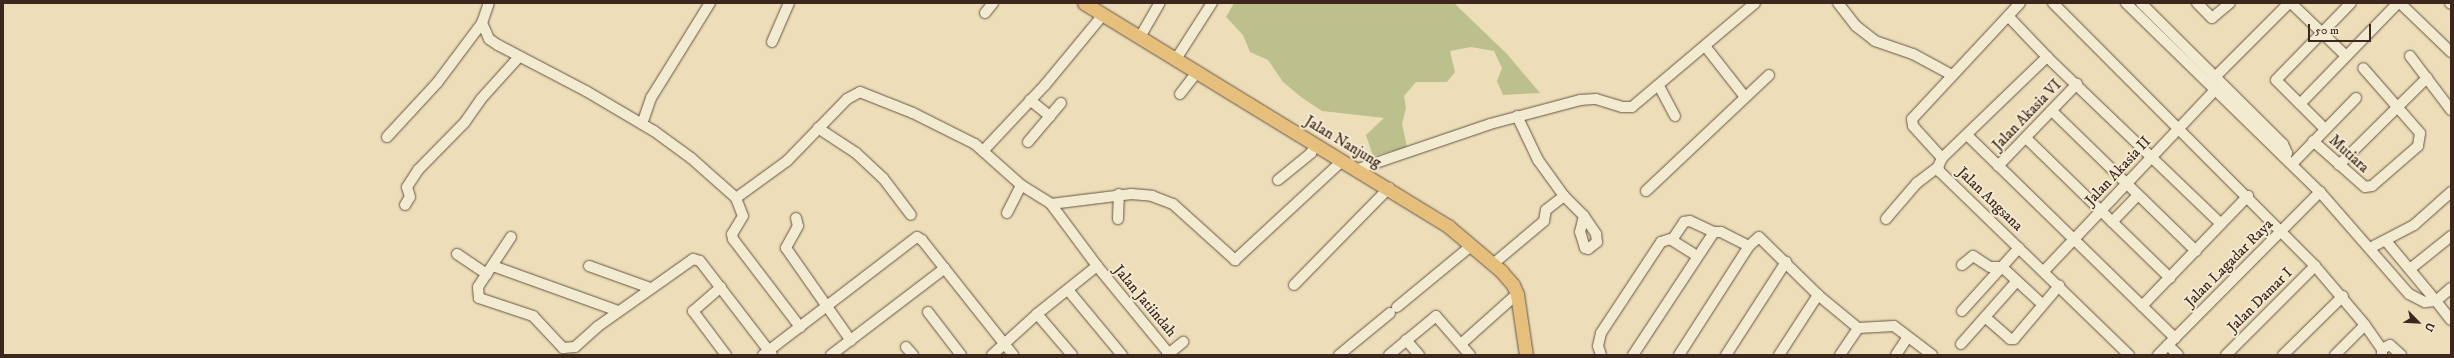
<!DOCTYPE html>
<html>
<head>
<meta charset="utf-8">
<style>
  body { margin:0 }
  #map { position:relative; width:2454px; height:358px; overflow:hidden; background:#eddeb9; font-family:"IM FELL DW Pica",serif }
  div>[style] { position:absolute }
  .green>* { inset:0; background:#bcc08c }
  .roads { filter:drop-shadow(0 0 1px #685445) drop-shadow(0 0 1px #685445) }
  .minor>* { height:10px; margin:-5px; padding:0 5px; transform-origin:5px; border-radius:5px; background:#f3ead2 }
  .major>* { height:13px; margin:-6.5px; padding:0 6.5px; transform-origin:6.5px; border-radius:6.5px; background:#e6bf7c }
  span { translate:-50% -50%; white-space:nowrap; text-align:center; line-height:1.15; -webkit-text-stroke:4px #f3ead2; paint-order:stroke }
  .street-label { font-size:15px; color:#3c261e }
  .frame { position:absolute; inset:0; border:4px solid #3c261e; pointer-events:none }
  .north { position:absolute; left:2398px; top:302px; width:40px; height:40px; -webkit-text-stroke:3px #f3ead2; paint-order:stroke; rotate:114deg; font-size:11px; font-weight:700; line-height:16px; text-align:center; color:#3c261e }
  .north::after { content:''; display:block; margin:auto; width:14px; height:18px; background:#3c261e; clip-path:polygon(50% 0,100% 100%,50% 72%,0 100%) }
  .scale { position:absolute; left:2308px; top:24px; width:63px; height:18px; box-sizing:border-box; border:2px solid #3c261e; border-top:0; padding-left:5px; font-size:12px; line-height:14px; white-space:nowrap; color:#3c261e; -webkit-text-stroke:3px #f3ead2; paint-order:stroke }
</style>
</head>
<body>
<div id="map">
  <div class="green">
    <i style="clip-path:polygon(1234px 3px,1454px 3px,1507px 54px,1540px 93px,1503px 95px,1497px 81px,1502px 68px,1494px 51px,1471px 47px,1450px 51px,1455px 72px,1447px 82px,1416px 82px,1404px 96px,1406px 108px,1402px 124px,1407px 147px,1373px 156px,1366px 135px,1384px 118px,1322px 111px,1301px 97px,1283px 82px,1268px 60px,1250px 52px,1243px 35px,1226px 17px)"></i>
  </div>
  <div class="roads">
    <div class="minor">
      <i style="left:1838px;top:3px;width:29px;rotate:52deg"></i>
      <i style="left:1856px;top:26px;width:24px;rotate:38deg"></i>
      <i style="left:1875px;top:41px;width:40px;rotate:18.9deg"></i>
      <i style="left:1913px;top:54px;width:44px;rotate:28.3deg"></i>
      <i style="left:2053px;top:3px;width:371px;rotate:45.1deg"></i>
      <i style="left:2315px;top:266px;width:77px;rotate:49.7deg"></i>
      <i style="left:2365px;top:325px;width:29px;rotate:55deg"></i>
      <i style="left:2382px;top:349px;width:6px;rotate:90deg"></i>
      <i style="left:2126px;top:3px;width:271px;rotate:44.3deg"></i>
      <i style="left:2320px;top:192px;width:135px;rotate:48.9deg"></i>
      <i style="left:2409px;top:294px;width:18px;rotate:27deg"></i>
      <i style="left:2425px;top:302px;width:11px;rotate:-5deg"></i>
      <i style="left:2436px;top:301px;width:24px;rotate:52deg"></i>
      <i style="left:2141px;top:3px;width:200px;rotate:44.8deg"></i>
      <i style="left:2283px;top:144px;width:10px;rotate:66deg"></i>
      <i style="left:2287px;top:153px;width:5px;rotate:127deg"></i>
      <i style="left:2197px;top:3px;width:21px;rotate:45deg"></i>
      <i style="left:2212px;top:18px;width:23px;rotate:-40deg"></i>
      <i style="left:2291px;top:3px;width:76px;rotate:43.9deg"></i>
      <i style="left:2400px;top:3px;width:71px;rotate:43.9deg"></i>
      <i style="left:2450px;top:3px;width:1px;rotate:45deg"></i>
      <i style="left:985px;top:13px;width:13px;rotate:-51deg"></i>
      <i style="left:2008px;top:16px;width:57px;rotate:46.4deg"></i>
      <i style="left:482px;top:23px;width:17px;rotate:66deg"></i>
      <i style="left:489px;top:39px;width:11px;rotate:34deg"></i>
      <i style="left:498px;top:45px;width:99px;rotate:27.6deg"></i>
      <i style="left:586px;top:91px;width:79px;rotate:30.5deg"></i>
      <i style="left:654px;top:131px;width:46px;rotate:36.1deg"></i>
      <i style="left:691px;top:158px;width:60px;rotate:41.6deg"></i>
      <i style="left:736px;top:198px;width:19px;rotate:69deg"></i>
      <i style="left:743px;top:216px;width:21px;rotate:121deg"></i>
      <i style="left:732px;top:234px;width:5px;rotate:79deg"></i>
      <i style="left:733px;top:239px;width:111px;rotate:52.7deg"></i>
      <i style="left:1140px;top:37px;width:39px;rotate:-60deg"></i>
      <i style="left:772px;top:42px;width:43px;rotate:-66.4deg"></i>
      <i style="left:1705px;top:46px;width:65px;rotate:51.9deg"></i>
      <i style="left:2410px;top:56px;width:68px;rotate:52.8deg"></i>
      <i style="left:1176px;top:59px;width:67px;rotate:-57.3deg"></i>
      <i style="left:2211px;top:81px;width:110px;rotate:-45deg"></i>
      <i style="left:1659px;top:86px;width:34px;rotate:62deg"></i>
      <i style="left:1180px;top:94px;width:28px;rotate:-52deg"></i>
      <i style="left:1030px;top:100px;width:26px;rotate:39deg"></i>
      <i style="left:2300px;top:104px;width:141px;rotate:-45.9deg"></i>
      <i style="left:2052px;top:111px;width:201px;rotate:44.2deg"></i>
      <i style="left:1517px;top:116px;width:49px;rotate:64.5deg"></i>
      <i style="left:1538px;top:160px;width:44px;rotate:54.2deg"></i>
      <i style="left:1564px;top:196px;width:28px;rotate:45deg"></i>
      <i style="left:1584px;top:216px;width:22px;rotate:56deg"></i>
      <i style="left:1596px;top:234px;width:8px;rotate:83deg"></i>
      <i style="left:1597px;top:242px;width:11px;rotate:142deg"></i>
      <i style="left:1588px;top:249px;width:3px;rotate:-162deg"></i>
      <i style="left:1585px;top:248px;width:17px;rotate:-107deg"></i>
      <i style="left:1580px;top:232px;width:16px;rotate:-76deg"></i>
      <i style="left:642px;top:124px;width:28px;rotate:-71deg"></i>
      <i style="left:651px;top:98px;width:112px;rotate:-58.2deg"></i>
      <i style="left:818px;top:128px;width:45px;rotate:33.3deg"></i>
      <i style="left:856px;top:153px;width:37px;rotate:43deg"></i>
      <i style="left:883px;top:178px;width:46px;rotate:52.9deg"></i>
      <i style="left:2325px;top:129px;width:69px;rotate:-135deg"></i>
      <i style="left:2276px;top:80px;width:107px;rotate:-45.8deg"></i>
      <i style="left:1967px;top:135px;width:291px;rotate:44.3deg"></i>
      <i style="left:387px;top:137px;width:74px;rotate:-47.2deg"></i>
      <i style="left:437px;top:83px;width:75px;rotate:-53.1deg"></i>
      <i style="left:482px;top:23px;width:21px;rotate:-71deg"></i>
      <i style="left:2026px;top:138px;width:201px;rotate:44.2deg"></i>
      <i style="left:2313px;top:141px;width:69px;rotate:41.5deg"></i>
      <i style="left:2365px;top:187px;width:7px;rotate:-8deg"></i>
      <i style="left:2372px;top:186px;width:61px;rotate:-41deg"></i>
      <i style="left:2418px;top:146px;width:13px;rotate:-81deg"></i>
      <i style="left:2420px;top:133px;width:86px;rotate:-131.2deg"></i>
      <i style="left:1028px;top:142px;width:51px;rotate:-49.8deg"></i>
      <i style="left:983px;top:151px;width:91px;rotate:-46.8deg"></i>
      <i style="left:1045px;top:85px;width:91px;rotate:-50.4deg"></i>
      <i style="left:1942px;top:158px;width:43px;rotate:-132.2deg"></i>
      <i style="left:1913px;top:126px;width:7px;rotate:-98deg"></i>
      <i style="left:1912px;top:119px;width:158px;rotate:-47deg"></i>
      <i style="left:2292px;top:164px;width:92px;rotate:-45.9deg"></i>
      <i style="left:2339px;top:165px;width:124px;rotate:-44.7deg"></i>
      <i style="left:1998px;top:166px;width:114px;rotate:-46.1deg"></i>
      <i style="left:1358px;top:169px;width:139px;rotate:-18.8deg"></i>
      <i style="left:1490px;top:124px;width:93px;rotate:-14.9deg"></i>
      <i style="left:1580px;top:100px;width:16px;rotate:-4deg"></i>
      <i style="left:1596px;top:99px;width:27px;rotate:17deg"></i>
      <i style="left:1622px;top:107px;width:10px"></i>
      <i style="left:1632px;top:107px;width:161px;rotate:-40.2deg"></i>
      <i style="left:1278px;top:180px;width:43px;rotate:-39.3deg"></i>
      <i style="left:1311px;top:153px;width:9px;rotate:-63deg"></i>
      <i style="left:1646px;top:191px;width:169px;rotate:-43.3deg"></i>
      <i style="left:736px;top:198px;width:63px;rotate:-36deg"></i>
      <i style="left:787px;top:161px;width:86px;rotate:-45.9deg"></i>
      <i style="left:847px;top:99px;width:15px;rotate:-28deg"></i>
      <i style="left:860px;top:92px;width:57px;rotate:21.6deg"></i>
      <i style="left:913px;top:113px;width:69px;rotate:26.6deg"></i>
      <i style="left:975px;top:144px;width:62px;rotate:41.7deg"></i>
      <i style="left:1021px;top:185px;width:36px;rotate:32deg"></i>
      <i style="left:1051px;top:204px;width:81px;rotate:-7.1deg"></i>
      <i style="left:1131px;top:194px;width:21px;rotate:5deg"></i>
      <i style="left:1152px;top:196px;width:22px;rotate:21deg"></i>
      <i style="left:1173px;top:204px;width:84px;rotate:42.1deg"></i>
      <i style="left:1235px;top:260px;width:146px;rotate:-42.8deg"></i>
      <i style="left:1051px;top:204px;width:77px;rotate:53.4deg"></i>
      <i style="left:1097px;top:266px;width:115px;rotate:50.6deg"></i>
      <i style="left:405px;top:205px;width:9px;rotate:-58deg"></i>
      <i style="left:410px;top:197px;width:10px;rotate:-107deg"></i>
      <i style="left:407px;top:187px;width:20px;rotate:-57deg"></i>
      <i style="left:418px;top:170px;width:67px;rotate:-45.6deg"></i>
      <i style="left:465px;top:122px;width:28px;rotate:-55deg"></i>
      <i style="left:481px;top:99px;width:57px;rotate:-47.9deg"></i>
      <i style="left:1007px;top:213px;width:31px;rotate:-63deg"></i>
      <i style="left:796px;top:218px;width:8px;rotate:76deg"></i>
      <i style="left:798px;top:226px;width:25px;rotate:119deg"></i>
      <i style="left:786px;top:248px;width:113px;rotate:55deg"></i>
      <i style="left:1118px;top:219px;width:25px;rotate:-88deg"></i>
      <i style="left:1886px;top:219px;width:48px;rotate:-49.3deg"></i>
      <i style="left:1917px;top:183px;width:26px;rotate:-37deg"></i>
      <i style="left:2112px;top:222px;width:37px;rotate:-46deg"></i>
      <i style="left:511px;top:237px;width:60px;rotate:123.4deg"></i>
      <i style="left:478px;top:287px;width:11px;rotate:85deg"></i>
      <i style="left:479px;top:298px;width:57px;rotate:18.4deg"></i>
      <i style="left:533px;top:316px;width:44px;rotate:46.8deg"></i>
      <i style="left:563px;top:348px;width:12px;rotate:-5deg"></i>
      <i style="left:575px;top:347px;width:30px;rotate:-42deg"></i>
      <i style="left:597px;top:327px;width:118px;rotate:-35.3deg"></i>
      <i style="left:693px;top:259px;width:7px;rotate:16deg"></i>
      <i style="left:700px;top:261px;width:118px;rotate:52.5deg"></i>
      <i style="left:1672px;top:240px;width:22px;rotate:-56deg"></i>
      <i style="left:1684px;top:222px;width:6px;rotate:-9deg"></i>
      <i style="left:1690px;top:221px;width:26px;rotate:25deg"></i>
      <i style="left:2386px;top:241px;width:78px;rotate:50.2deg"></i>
      <i style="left:2436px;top:301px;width:20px;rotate:-41deg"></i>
      <i style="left:2370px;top:248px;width:50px;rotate:-27.6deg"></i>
      <i style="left:2414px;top:225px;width:50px;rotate:-41.7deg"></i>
      <i style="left:457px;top:254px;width:36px;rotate:34deg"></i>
      <i style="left:1493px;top:264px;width:67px;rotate:-40.1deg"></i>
      <i style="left:1544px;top:221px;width:11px;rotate:-80deg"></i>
      <i style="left:1546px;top:210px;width:23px;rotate:-38deg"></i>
      <i style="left:1962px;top:265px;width:14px;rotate:-39deg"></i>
      <i style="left:1973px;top:256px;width:20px;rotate:33deg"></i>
      <i style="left:1990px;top:267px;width:12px"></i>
      <i style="left:2002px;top:267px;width:54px;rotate:42.8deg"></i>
      <i style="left:493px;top:266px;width:133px;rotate:19.8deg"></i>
      <i style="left:589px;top:266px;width:65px;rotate:19.8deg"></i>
      <i style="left:2410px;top:269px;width:53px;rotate:-38.8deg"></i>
      <i style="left:2044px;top:271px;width:248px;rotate:-46.6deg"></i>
      <i style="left:1294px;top:285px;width:136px;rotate:-45.6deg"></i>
      <i style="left:721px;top:287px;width:37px;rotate:139deg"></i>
      <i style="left:693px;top:311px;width:55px;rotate:53.1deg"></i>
      <i style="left:1068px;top:290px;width:85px;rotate:50.3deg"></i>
      <i style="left:2142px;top:306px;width:153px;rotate:-46.1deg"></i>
      <i style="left:1397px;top:307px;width:96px;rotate:-39.5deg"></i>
      <i style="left:1962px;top:311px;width:85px;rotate:-47.9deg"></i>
      <i style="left:928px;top:312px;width:54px;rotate:52.5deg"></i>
      <i style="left:1037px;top:314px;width:54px;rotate:49.5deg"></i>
      <i style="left:1985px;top:317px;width:33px;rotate:41deg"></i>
      <i style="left:2010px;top:339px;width:4px"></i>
      <i style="left:2014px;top:339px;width:70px;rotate:-49.7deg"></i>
      <i style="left:1406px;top:340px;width:20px;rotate:49deg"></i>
      <i style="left:1461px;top:344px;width:75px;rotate:-41.8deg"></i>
      <i style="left:1961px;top:344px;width:84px;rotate:-48.4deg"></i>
      <i style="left:2168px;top:345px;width:14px;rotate:45deg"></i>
      <i style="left:906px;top:347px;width:11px;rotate:49deg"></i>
      <i style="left:2382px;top:349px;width:9px;rotate:-27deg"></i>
      <i style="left:2390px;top:345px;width:15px;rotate:42deg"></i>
      <i style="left:763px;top:355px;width:194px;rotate:-37.5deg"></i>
      <i style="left:917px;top:237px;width:6px;rotate:31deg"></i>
      <i style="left:922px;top:240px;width:147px;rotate:51.6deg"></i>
      <i style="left:831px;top:355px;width:143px;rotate:-37.3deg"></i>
      <i style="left:992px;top:355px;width:61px;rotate:-42.3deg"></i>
      <i style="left:1037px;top:314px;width:77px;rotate:-38.7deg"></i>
      <i style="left:1167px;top:355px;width:21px;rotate:-39deg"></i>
      <i style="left:1339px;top:355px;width:66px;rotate:-39.5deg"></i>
      <i style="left:1389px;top:355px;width:61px;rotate:-39.7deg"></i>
      <i style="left:1436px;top:316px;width:52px;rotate:48.9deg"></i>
      <i style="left:1601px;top:355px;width:9px;rotate:-108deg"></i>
      <i style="left:1598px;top:346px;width:13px;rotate:-77deg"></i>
      <i style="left:1601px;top:333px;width:109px;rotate:-56.6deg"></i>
      <i style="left:1661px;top:242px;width:9px;rotate:-18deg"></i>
      <i style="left:1670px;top:239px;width:32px;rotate:32deg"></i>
      <i style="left:1633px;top:355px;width:147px;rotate:-56.6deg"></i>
      <i style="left:1714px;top:232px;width:7px"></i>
      <i style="left:1721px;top:232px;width:31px;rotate:27deg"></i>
      <i style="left:1679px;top:355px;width:130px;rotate:-57.3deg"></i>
      <i style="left:1749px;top:246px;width:13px;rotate:-42deg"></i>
      <i style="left:1759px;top:237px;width:83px;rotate:44.5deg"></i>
      <i style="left:1818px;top:295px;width:52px;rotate:39.5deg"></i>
      <i style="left:1858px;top:328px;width:36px;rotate:-3deg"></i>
      <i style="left:1894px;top:326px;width:48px;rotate:37.3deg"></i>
      <i style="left:1726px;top:355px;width:111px;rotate:-57.2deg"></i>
      <i style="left:1779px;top:355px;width:72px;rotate:-57deg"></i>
      <i style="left:1840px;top:355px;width:32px;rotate:-56deg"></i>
      <i style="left:1896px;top:355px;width:20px;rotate:-57deg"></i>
      <i style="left:2129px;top:355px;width:263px;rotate:-135.9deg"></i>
      <i style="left:1940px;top:172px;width:5px;rotate:-112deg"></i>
      <i style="left:1938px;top:167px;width:10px;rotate:-66deg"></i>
      <i style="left:1942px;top:158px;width:146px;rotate:-43.9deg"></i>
      <i style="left:2047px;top:57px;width:241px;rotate:43.8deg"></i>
      <i style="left:2158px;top:355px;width:230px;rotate:-45.2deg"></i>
      <i style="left:2226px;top:355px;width:126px;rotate:-45deg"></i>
      <i style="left:2283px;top:355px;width:84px;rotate:-44.5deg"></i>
      <i style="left:2335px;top:355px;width:42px;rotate:-45deg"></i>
    </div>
    <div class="major">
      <i style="left:1084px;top:3px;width:427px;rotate:31.5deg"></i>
      <i style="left:1448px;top:226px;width:70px;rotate:40.3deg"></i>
      <i style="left:1501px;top:271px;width:18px;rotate:49deg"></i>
      <i style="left:1513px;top:285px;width:10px;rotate:66deg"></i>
      <i style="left:1517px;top:294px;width:62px;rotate:81.6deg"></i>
    </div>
  </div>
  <div class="street-label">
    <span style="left:2027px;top:115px;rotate:-46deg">Jalan Akasia VI</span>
    <span style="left:1343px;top:142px;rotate:31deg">Jalan Nanjung</span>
    <span style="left:2349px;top:154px;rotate:42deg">Mutiara</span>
    <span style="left:2118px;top:171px;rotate:-47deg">Jalan Akasia II</span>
    <span style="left:1990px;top:199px;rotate:44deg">Jalan Angsana</span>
    <span style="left:2229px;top:263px;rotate:-45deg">Jalan Lagadar Raya</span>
    <span style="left:2260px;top:300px;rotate:-45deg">Jalan Damar I</span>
    <span style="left:1145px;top:301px;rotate:50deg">Jalan Jatiindah</span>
  </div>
  <div class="frame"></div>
  <div class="north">U</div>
  <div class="scale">50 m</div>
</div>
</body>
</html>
